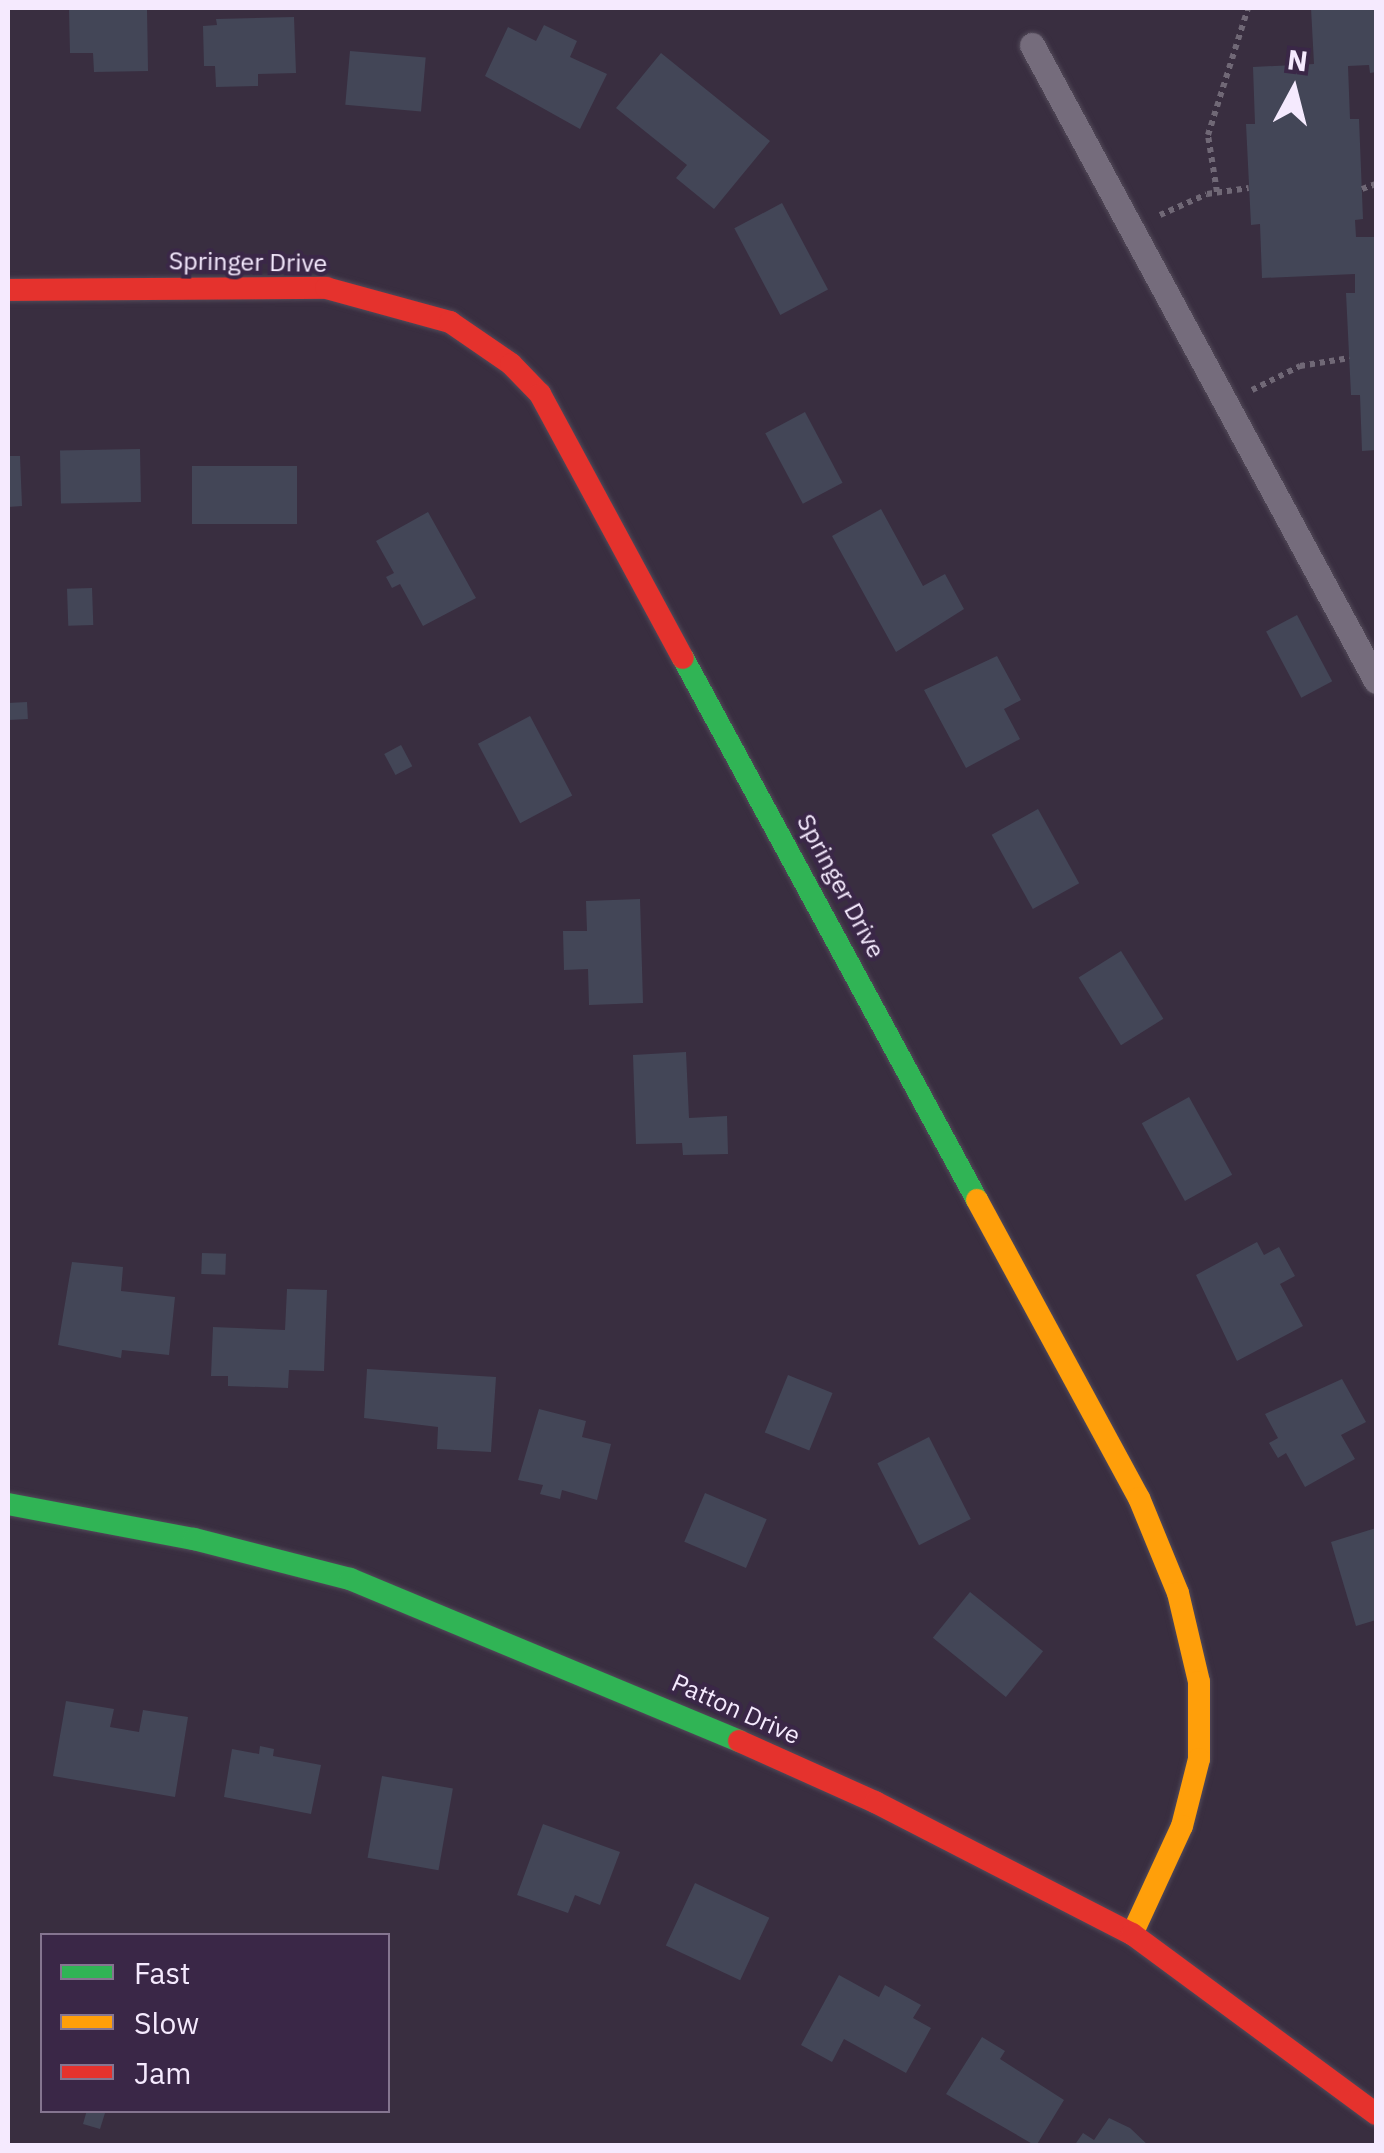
<!DOCTYPE html>
<html>
<head>
<meta charset="utf-8">
<style>
  body { margin:0 }
  #map { position:relative; width:1384px; height:2153px; overflow:hidden; background:#392e40; font-family:"IBM Plex Sans",sans-serif }
  div>[style] { position:absolute }
  .building>* { inset:0; background:#434657; transform-origin:0 0 }
  .path>* { height:6px; margin-top:-3px; transform-origin:0; background:repeating-linear-gradient(90deg,#706876 0 5px,transparent 0 10px) }
  .roads { filter:drop-shadow(0 0 2px #524a59) drop-shadow(0 0 2px #524a59) }
  .lane>* { height:25px; margin:-12.5px; padding:0 12.5px; transform-origin:12.5px; border-radius:12.5px; background:#756c7c }
  .fast>* { height:22px; margin:-11px; padding:0 11px; transform-origin:11px; border-radius:11px; background:#30b455 }
  .slow>* { height:22px; margin:-11px; padding:0 11px; transform-origin:11px; border-radius:11px; background:#ff9f0a }
  .jam>* { height:22px; margin:-11px; padding:0 11px; transform-origin:11px; border-radius:11px; background:#e5322d }
  span { translate:-50% -50%; white-space:nowrap; text-align:center; line-height:1.15; -webkit-text-stroke:8px #3a2747; paint-order:stroke }
  .street-label { font-size:25px; color:#f5eafe }
  .frame { position:absolute; inset:0; border:10px solid #f5eafe; pointer-events:none }
  .legend { position:absolute; left:40px; top:1933px; width:350px; height:180px; box-sizing:border-box; background:#3a2747; border:2px solid #857590; margin:0; padding:12px 18px; list-style:none; font-size:30px; color:#f5eafe }
  .legend li { display:flex; align-items:center; gap:20px; height:50px }
  .legend b { width:50px; border:2px solid #857590 }
  .north { position:absolute; left:1244px; top:40px; width:100px; height:100px; -webkit-text-stroke:8px #3a2747; paint-order:stroke; rotate:7deg; font-size:28px; font-weight:700; line-height:40px; text-align:center; color:#f5eafe }
  .north::after { content:''; display:block; margin:auto; width:35px; height:45px; background:#f5eafe; clip-path:polygon(50% 0,100% 100%,50% 72%,0 100%) }
</style>
</head>
<body>
<div id="map">
  <div class="building">
    <i style="clip-path:polygon(69px 8px,147px 8px,148px 71px,94px 72px,93px 53px,70px 53px)"></i>
    <i style="clip-path:polygon(1311px 8px,1376px 8px,1376px 72px,1370px 73px,1369px 65px,1348px 66px,1350px 119px,1359px 119px,1363px 219px,1355px 220px,1356px 237px,1376px 237px,1376px 450px,1362px 451px,1360px 395px,1351px 395px,1346px 293px,1355px 293px,1355px 274px,1262px 278px,1260px 224px,1251px 225px,1246px 124px,1255px 124px,1253px 67px,1314px 64px)"></i>
    <i style="clip-path:polygon(294px 17px,296px 73px,258px 74px,258px 86px,216px 87px,215px 66px,204px 66px,203px 26px,217px 25px,216px 19px)"></i>
    <i style="clip-path:polygon(544px 25px,577px 41px,570px 57px,607px 74px,580px 129px,485px 76px,508px 27px,536px 41px)"></i>
    <i style="left:350px;top:51px;width:76px;height:54px;rotate:5deg"></i>
    <i style="clip-path:polygon(661px 53px,770px 141px,714px 209px,676px 178px,687px 165px,616px 108px)"></i>
    <i style="left:782px;top:203px;width:98px;height:54px;rotate:62deg"></i>
    <i style="left:805px;top:412px;width:80px;height:45px;rotate:62deg"></i>
    <i style="left:140px;top:449px;width:53px;height:80px;rotate:89deg"></i>
    <i style="clip-path:polygon(8px 456px,20px 456px,22px 506px,8px 507px)"></i>
    <i style="left:192px;top:466px;width:105px;height:58px"></i>
    <i style="clip-path:polygon(881px 509px,923px 586px,945px 574px,964px 609px,896px 652px,832px 536px)"></i>
    <i style="clip-path:polygon(428px 512px,476px 598px,423px 626px,400px 584px,392px 588px,386px 577px,394px 573px,376px 541px)"></i>
    <i style="left:92px;top:588px;width:37px;height:25px;rotate:88deg"></i>
    <i style="left:1297px;top:615px;width:75px;height:35px;rotate:62deg"></i>
    <i style="clip-path:polygon(997px 656px,1021px 700px,1004px 709px,1020px 739px,966px 768px,924px 690px)"></i>
    <i style="left:27px;top:702px;width:17px;height:19px;rotate:87deg"></i>
    <i style="left:530px;top:716px;width:90px;height:59px;rotate:62deg"></i>
    <i style="left:401px;top:745px;width:24px;height:19px;rotate:62deg"></i>
    <i style="left:1038px;top:809px;width:85px;height:53px;rotate:61deg"></i>
    <i style="clip-path:polygon(640px 899px,643px 1003px,589px 1005px,588px 969px,564px 970px,563px 931px,587px 931px,586px 901px)"></i>
    <i style="left:1121px;top:951px;width:80px;height:50px;rotate:58deg"></i>
    <i style="clip-path:polygon(686px 1052px,689px 1118px,727px 1116px,728px 1154px,683px 1155px,682px 1143px,636px 1144px,633px 1055px)"></i>
    <i style="left:1189px;top:1097px;width:89px;height:54px;rotate:61deg"></i>
    <i style="clip-path:polygon(1257px 1242px,1264px 1255px,1279px 1247px,1295px 1276px,1280px 1284px,1303px 1326px,1237px 1361px,1196px 1275px)"></i>
    <i style="left:202px;top:1253px;width:24px;height:21px;rotate:2deg"></i>
    <i style="clip-path:polygon(72px 1262px,123px 1267px,121px 1291px,175px 1297px,169px 1355px,122px 1350px,121px 1358px,58px 1345px)"></i>
    <i style="clip-path:polygon(287px 1289px,327px 1290px,324px 1371px,289px 1370px,288px 1388px,228px 1386px,228px 1376px,211px 1376px,213px 1327px,285px 1330px)"></i>
    <i style="clip-path:polygon(367px 1369px,496px 1377px,491px 1452px,437px 1449px,438px 1427px,364px 1418px)"></i>
    <i style="left:788px;top:1375px;width:48px;height:62px;rotate:22deg"></i>
    <i style="clip-path:polygon(1342px 1379px,1366px 1422px,1341px 1435px,1355px 1459px,1305px 1487px,1286px 1453px,1278px 1458px,1269px 1443px,1278px 1438px,1265px 1414px)"></i>
    <i style="clip-path:polygon(539px 1409px,586px 1421px,582px 1437px,611px 1444px,597px 1500px,562px 1490px,560px 1499px,540px 1494px,543px 1485px,518px 1480px)"></i>
    <i style="left:929px;top:1437px;width:92px;height:58px;rotate:63deg"></i>
    <i style="left:705px;top:1493px;width:67px;height:53px;rotate:23deg"></i>
    <i style="clip-path:polygon(1376px 1528px,1376px 1620px,1356px 1626px,1331px 1542px)"></i>
    <i style="left:970px;top:1592px;width:94px;height:59px;rotate:39deg"></i>
    <i style="clip-path:polygon(66px 1701px,114px 1709px,110px 1727px,139px 1732px,143px 1710px,188px 1717px,175px 1797px,53px 1776px)"></i>
    <i style="clip-path:polygon(260px 1746px,274px 1749px,273px 1756px,321px 1765px,311px 1814px,224px 1797px,232px 1749px,259px 1754px)"></i>
    <i style="left:382px;top:1776px;width:72px;height:83px;rotate:10deg"></i>
    <i style="clip-path:polygon(543px 1824px,620px 1852px,600px 1905px,575px 1895px,568px 1913px,517px 1895px)"></i>
    <i style="left:695px;top:1883px;width:82px;height:69px;rotate:25deg"></i>
    <i style="clip-path:polygon(839px 1975px,879px 1997px,885px 1985px,921px 2005px,913px 2018px,931px 2028px,906px 2073px,844px 2039px,832px 2062px,801px 2045px)"></i>
    <i style="clip-path:polygon(982px 2037px,1005px 2051px,1000px 2059px,1064px 2100px,1036px 2146px,946px 2094px)"></i>
    <i style="clip-path:polygon(87px 2110px,105px 2113px,100px 2129px,83px 2124px)"></i>
    <i style="clip-path:polygon(1109px 2118px,1130px 2128px,1149px 2146px,1074px 2146px,1083px 2133px,1094px 2140px)"></i>
  </div>
  <div class="path">
    <i style="left:1362px;top:189px;width:15px;rotate:-20deg"></i>
    <i style="left:1217px;top:192px;width:58px;rotate:-99deg"></i>
    <i style="left:1208px;top:135px;width:133px;rotate:-72.5deg"></i>
    <i style="left:1160px;top:215px;width:51px;rotate:-24.1deg"></i>
    <i style="left:1207px;top:194px;width:42px;rotate:-8.1deg"></i>
    <i style="left:1252px;top:390px;width:54px;rotate:-26.6deg"></i>
    <i style="left:1300px;top:366px;width:50px;rotate:-9.3deg"></i>
  </div>
  <div class="roads">
    <div class="lane">
      <i style="left:1032px;top:45px;width:723px;rotate:61.59deg"></i>
    </div>
    <div class="fast">
      <i style="left:683px;top:658px;width:617px;rotate:61.52deg"></i>
      <i style="left:8px;top:1504px;width:189px;rotate:10.7deg"></i>
      <i style="left:194px;top:1539px;width:161px;rotate:14.4deg"></i>
      <i style="left:350px;top:1579px;width:421px;rotate:22.6deg"></i>
    </div>
    <div class="slow">
      <i style="left:977px;top:1200px;width:339px;rotate:61.5deg"></i>
      <i style="left:1139px;top:1498px;width:103px;rotate:67.7deg"></i>
      <i style="left:1178px;top:1593px;width:91px;rotate:76.7deg"></i>
      <i style="left:1199px;top:1682px;width:77px;rotate:90deg"></i>
      <i style="left:1199px;top:1759px;width:69px;rotate:104.2deg"></i>
      <i style="left:1182px;top:1826px;width:119px;rotate:114.8deg"></i>
    </div>
    <div class="jam">
      <i style="left:8px;top:290px;width:318px;rotate:-0.4deg"></i>
      <i style="left:326px;top:288px;width:129px;rotate:15.3deg"></i>
      <i style="left:450px;top:322px;width:74px;rotate:34.5deg"></i>
      <i style="left:511px;top:364px;width:42px;rotate:46deg"></i>
      <i style="left:540px;top:394px;width:300px;rotate:61.6deg"></i>
      <i style="left:739px;top:1741px;width:149px;rotate:24.2deg"></i>
      <i style="left:875px;top:1802px;width:289px;rotate:27.2deg"></i>
      <i style="left:1132px;top:1934px;width:303px;rotate:36.4deg"></i>
    </div>
  </div>
  <div class="street-label">
    <span style="left:248px;top:262px;rotate:1deg">Springer Drive</span>
    <span style="left:841px;top:886px;rotate:62deg">Springer Drive</span>
    <span style="left:736px;top:1709px;rotate:24deg">Patton Drive</span>
  </div>
  <div class="frame"></div>
  <ul class="legend">
  <li><b style="height:12px;background:#30b455"></b>Fast</li>
  <li><b style="height:12px;background:#ff9f0a"></b>Slow</li>
  <li><b style="height:12px;background:#e5322d"></b>Jam</li>
  </ul>
  <div class="north">N</div>
</div>
</body>
</html>
